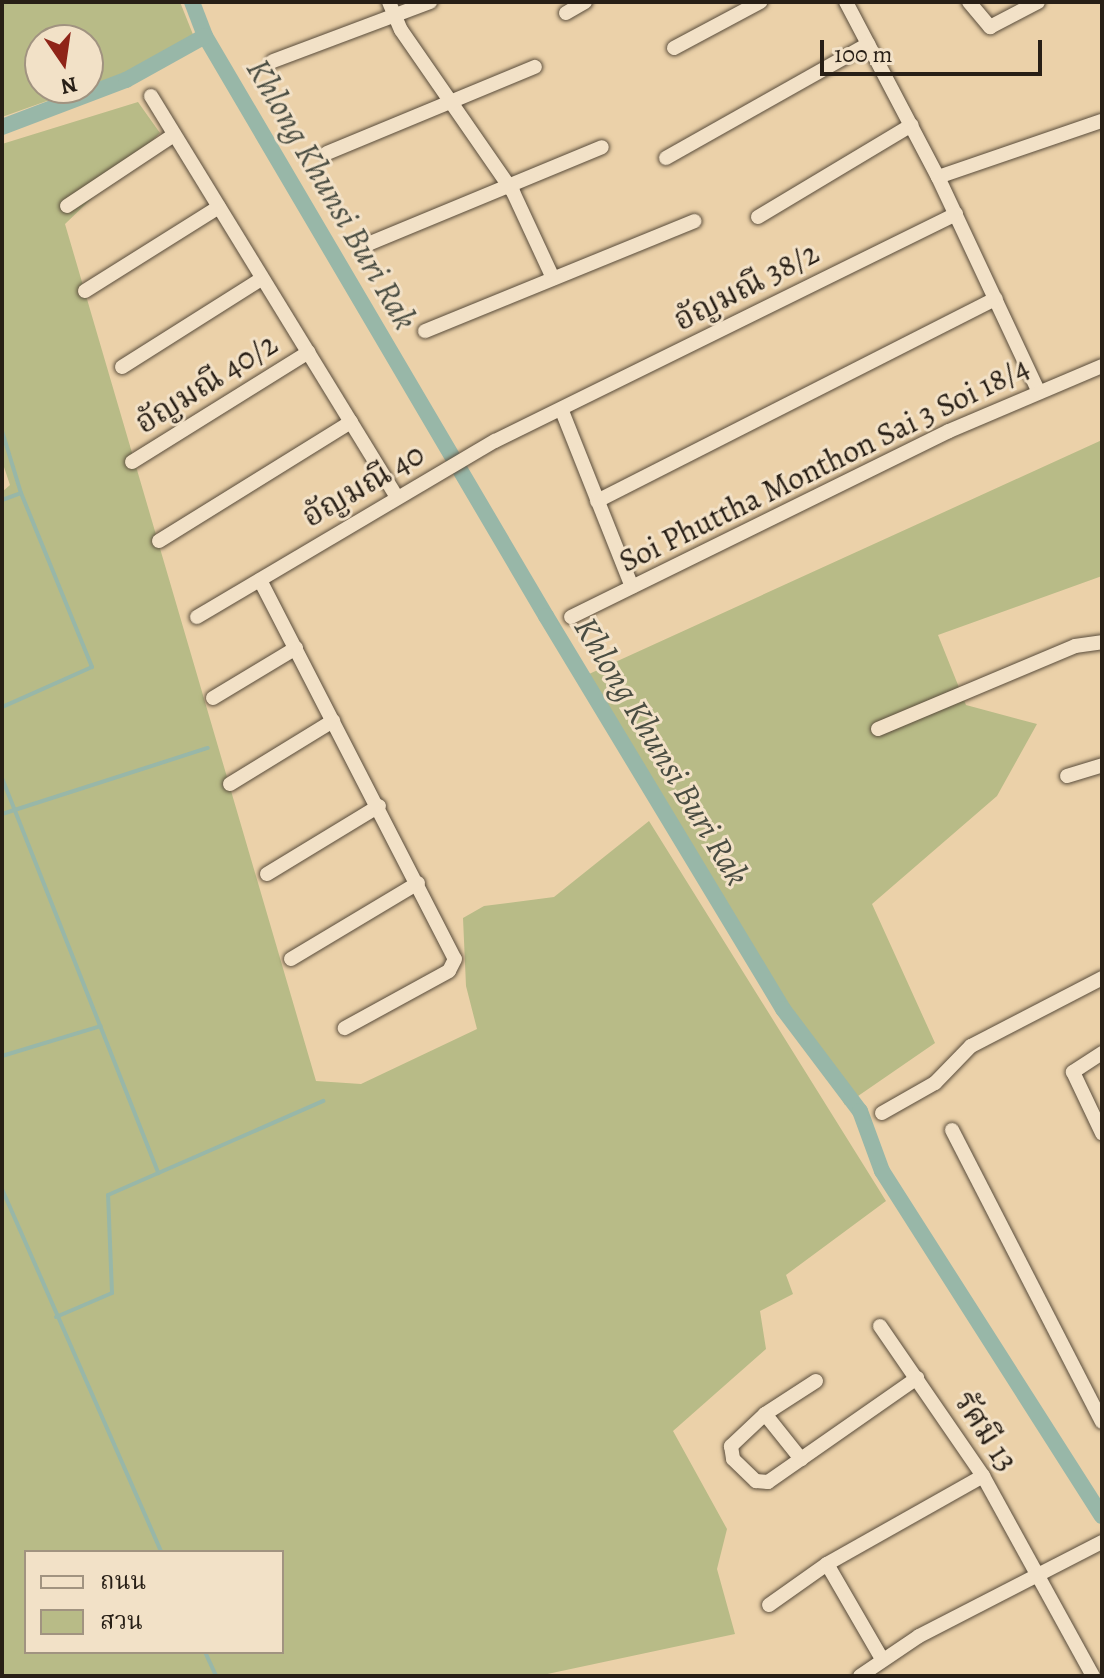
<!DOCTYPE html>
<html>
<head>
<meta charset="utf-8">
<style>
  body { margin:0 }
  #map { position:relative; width:1104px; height:1678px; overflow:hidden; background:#ebd1a9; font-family:Alegreya,"Noto Serif Thai",serif }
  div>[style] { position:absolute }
  .green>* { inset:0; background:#b8bb87 }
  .stream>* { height:4px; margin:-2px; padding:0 2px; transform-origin:2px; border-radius:2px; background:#98b7a8 }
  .canal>* { height:16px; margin:-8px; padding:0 8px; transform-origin:8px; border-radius:8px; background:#98b7a8 }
  .roads { filter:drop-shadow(0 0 2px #594c3b) drop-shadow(0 0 2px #594c3b) }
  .street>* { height:14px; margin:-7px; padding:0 7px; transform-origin:7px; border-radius:7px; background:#f2e1c7 }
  span { translate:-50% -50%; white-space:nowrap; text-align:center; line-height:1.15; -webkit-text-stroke:6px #f2e1c7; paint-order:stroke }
  .street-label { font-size:32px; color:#281f16 }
  .water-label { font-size:34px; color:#4a4d42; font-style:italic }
  .frame { position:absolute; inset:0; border:4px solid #281f16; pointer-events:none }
  .legend { position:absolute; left:24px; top:1550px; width:260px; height:104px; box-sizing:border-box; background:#f2e1c7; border:2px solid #a19380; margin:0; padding:10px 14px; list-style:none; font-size:24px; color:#281f16 }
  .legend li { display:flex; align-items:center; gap:16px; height:40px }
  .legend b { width:40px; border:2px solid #a19380 }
  .north { position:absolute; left:24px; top:24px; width:80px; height:80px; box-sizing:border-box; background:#f2e1c7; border:2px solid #a19380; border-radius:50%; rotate:167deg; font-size:22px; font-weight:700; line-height:32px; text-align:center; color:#281f16 }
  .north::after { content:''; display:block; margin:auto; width:28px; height:36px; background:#8f2418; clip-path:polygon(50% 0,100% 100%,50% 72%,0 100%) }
  .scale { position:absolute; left:820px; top:40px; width:222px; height:36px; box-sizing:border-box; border:4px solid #281f16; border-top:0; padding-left:10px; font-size:24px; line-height:28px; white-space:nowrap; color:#281f16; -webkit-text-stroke:6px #f2e1c7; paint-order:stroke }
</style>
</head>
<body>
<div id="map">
  <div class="green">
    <i style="clip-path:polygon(evenodd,2px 2px,180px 2px,198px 47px,2px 117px,2px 2px,88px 40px,88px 88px,40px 88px,40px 40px,88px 40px)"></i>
    <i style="clip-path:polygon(evenodd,138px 102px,160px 133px,65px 224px,316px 1081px,361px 1084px,477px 1029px,466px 986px,463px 918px,484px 906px,554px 897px,649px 821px,886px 1201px,786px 1275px,793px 1294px,760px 1311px,766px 1349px,673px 1431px,727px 1529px,717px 1569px,735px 1634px,538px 1676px,2px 1676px,2px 492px,10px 485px,2px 461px,2px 144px,138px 102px,26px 1552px,282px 1552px,282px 1652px,26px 1652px,26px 1552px)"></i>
    <i style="clip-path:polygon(1102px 440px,1102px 576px,938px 635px,966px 705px,1037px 724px,997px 796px,872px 904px,935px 1043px,845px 1105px,589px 674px)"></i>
  </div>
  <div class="stream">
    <i style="left:2px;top:431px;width:65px;rotate:73deg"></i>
    <i style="left:21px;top:493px;width:188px;rotate:67.8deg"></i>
    <i style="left:92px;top:667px;width:98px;rotate:156deg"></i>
    <i style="left:2px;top:500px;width:20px;rotate:-20deg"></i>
    <i style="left:2px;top:778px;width:425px;rotate:68.4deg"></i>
    <i style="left:2px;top:814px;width:216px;rotate:-17.8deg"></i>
    <i style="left:2px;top:1056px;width:103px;rotate:-16.9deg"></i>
    <i style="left:2px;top:1189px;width:396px;rotate:66.3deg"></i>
    <i style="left:56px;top:1317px;width:61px;rotate:-23.2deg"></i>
    <i style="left:112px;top:1293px;width:98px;rotate:-92.3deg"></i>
    <i style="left:108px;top:1195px;width:235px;rotate:-23.6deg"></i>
    <i style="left:205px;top:1652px;width:26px;rotate:65deg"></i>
  </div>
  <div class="canal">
    <i style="left:192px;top:2px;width:36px;rotate:69deg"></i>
    <i style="left:205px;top:36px;width:673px;rotate:59.55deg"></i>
    <i style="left:546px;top:616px;width:459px;rotate:58.9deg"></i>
    <i style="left:783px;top:1009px;width:128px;rotate:53deg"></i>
    <i style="left:860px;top:1111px;width:64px;rotate:69.9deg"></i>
    <i style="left:882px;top:1171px;width:409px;rotate:57.5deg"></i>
    <i style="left:2px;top:127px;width:133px;rotate:-20.8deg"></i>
    <i style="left:126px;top:80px;width:90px;rotate:-29.1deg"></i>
  </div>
  <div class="roads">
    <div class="street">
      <i style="left:389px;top:2px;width:30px;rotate:67deg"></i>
      <i style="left:401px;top:30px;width:197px;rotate:55.3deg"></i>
      <i style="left:513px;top:192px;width:95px;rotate:65.1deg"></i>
      <i style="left:846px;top:2px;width:198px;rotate:62.3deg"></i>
      <i style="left:938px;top:177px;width:235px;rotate:64.9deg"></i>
      <i style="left:969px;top:2px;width:33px;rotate:50deg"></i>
      <i style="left:990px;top:27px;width:54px;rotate:-27.5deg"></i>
      <i style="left:566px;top:13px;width:22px;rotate:-30deg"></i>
      <i style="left:674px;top:48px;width:98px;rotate:-28.1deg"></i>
      <i style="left:273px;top:61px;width:168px;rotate:-20.6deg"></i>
      <i style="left:151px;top:96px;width:470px;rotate:58.5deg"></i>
      <i style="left:327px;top:153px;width:225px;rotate:-22.5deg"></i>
      <i style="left:666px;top:158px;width:232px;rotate:-29.4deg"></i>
      <i style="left:938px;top:177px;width:173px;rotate:-18.9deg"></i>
      <i style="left:67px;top:206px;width:128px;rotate:-33.6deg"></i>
      <i style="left:758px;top:217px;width:179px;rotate:-30.9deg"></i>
      <i style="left:368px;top:244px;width:253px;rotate:-22.5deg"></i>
      <i style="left:85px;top:291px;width:158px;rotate:-32.1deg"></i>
      <i style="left:425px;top:331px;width:291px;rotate:-22.2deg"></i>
      <i style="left:122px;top:367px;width:165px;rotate:-32.3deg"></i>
      <i style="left:562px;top:411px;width:189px;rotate:68.3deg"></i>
      <i style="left:132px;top:462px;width:208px;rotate:-31.9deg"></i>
      <i style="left:597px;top:501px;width:447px;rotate:-26.9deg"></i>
      <i style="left:159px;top:541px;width:226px;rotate:-31.8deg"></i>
      <i style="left:260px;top:580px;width:426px;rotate:62.8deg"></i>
      <i style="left:455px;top:959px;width:13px;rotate:117deg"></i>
      <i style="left:449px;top:971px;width:119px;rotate:151.3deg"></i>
      <i style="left:197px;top:617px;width:346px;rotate:-30.6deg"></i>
      <i style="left:495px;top:441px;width:514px;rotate:-26.22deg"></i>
      <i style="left:571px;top:617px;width:421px;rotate:-26.2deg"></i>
      <i style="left:949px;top:431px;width:166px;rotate:-23deg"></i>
      <i style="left:213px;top:698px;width:97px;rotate:-31.1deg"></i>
      <i style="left:878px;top:729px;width:214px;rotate:-22.8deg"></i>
      <i style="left:1075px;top:646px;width:27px;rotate:-8deg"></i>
      <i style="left:1067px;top:776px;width:37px;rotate:-17deg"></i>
      <i style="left:230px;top:784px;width:121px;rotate:-31.5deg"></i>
      <i style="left:267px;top:874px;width:131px;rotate:-31.3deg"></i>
      <i style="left:291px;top:959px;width:148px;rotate:-30.9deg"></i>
      <i style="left:1102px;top:1053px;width:35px;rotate:147deg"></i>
      <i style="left:1073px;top:1072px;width:68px;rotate:64.6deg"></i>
      <i style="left:882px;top:1113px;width:61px;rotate:-29.5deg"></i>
      <i style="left:935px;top:1083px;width:52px;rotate:-45.8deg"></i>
      <i style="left:971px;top:1046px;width:148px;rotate:-27.4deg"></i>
      <i style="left:952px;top:1130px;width:328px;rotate:62.8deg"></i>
      <i style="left:880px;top:1326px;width:182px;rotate:55.5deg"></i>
      <i style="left:983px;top:1476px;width:228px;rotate:61.2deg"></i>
      <i style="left:816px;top:1381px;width:61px;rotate:147.1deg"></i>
      <i style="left:765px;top:1414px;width:47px;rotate:136.7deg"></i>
      <i style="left:731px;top:1446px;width:13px;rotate:81deg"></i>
      <i style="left:733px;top:1459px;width:32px;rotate:44deg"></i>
      <i style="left:756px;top:1481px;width:12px;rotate:5deg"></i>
      <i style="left:768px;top:1482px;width:182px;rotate:-34.9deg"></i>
      <i style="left:765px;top:1414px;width:58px;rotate:51.3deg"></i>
      <i style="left:827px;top:1564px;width:110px;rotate:59.9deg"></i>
      <i style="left:769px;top:1605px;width:71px;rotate:-35.3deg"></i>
      <i style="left:827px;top:1564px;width:179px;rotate:-29.4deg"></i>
      <i style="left:860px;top:1676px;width:71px;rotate:-34.1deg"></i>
      <i style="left:919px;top:1636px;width:206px;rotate:-27.2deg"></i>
    </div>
  </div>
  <div class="street-label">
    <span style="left:746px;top:286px;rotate:-27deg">อัญมณี 38/2</span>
    <span style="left:206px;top:383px;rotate:-32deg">อัญมณี 40/2</span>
    <span style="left:824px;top:464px;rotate:-26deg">Soi Phuttha Monthon Sai 3 Soi 18/4</span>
    <span style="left:363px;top:485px;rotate:-30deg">อัญมณี 40</span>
    <span style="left:986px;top:1431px;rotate:57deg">รัศมี 13</span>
  </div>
  <div class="water-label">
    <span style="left:332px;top:194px;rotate:60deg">Khlong Khunsi Buri Rak</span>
    <span style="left:662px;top:751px;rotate:59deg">Khlong Khunsi Buri Rak</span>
  </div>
  <div class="frame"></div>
  <ul class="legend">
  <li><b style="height:10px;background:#f2e1c7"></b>ถนน</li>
  <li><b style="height:22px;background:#b8bb87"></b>สวน</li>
  </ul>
  <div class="north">N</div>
  <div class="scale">100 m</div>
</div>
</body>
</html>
